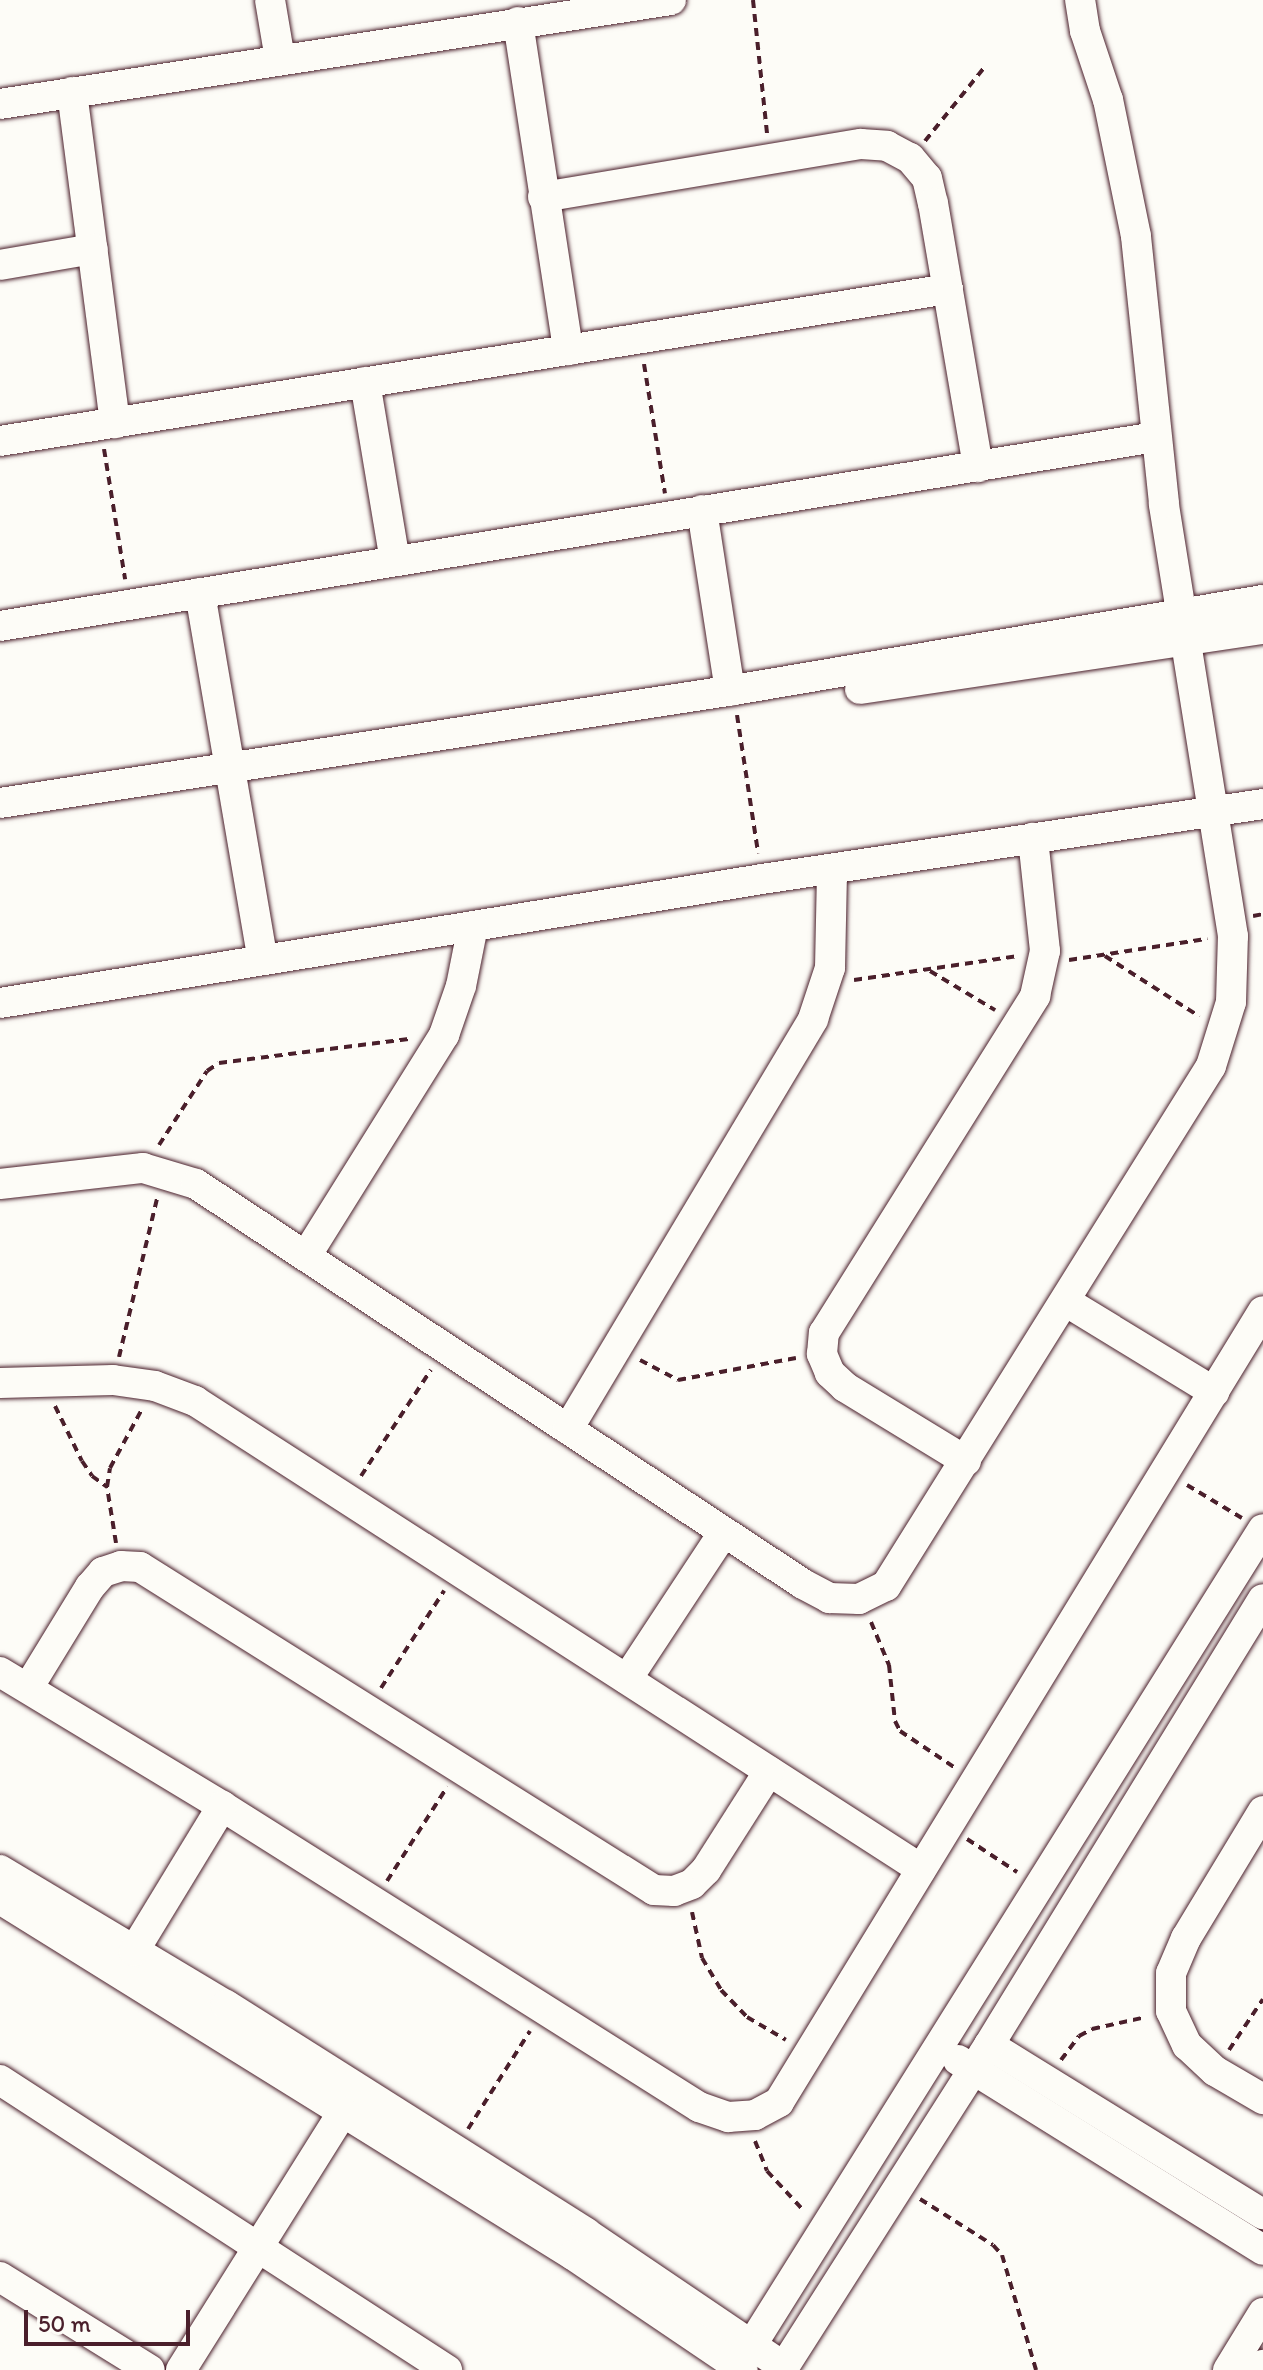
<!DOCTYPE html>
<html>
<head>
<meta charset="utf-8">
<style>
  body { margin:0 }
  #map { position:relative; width:1263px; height:2370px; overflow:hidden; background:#fdfcf7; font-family:Itim,sans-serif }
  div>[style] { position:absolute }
  .path>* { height:4px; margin-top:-2px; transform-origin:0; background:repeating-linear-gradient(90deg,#4a1f2b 0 8px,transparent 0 14px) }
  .roads { filter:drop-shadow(0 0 2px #4a1f2b) drop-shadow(0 0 2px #4a1f2b) }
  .minor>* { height:30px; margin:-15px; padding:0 15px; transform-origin:15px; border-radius:15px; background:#fdfcf7 }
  span { translate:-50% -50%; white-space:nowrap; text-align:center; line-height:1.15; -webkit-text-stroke:7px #fdfcf7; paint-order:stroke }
  .scale { position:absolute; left:24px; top:2310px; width:166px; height:36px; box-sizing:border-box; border:4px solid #4a1f2b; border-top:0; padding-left:10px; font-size:24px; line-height:28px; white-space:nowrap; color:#4a1f2b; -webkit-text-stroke:6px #fdfcf7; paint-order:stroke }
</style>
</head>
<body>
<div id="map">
  <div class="path">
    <i style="left:753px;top:0;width:134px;rotate:84deg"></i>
    <i style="left:925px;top:141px;width:94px;rotate:-51.1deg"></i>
    <i style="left:644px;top:364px;width:131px;rotate:80.8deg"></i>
    <i style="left:104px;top:449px;width:132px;rotate:80.8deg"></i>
    <i style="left:737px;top:715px;width:140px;rotate:81.3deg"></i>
    <i style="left:1253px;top:916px;width:10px;rotate:-11deg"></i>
    <i style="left:1105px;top:956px;width:112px;rotate:32.6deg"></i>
    <i style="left:1069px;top:960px;width:140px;rotate:-8.7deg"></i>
    <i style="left:930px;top:971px;width:76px;rotate:31deg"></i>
    <i style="left:854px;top:980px;width:167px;rotate:-8.3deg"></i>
    <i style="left:159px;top:1145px;width:88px;rotate:-57deg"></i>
    <i style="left:207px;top:1071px;width:14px;rotate:-34deg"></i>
    <i style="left:219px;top:1063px;width:193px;rotate:-7.2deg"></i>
    <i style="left:119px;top:1357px;width:163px;rotate:-76.5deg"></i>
    <i style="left:640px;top:1360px;width:43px;rotate:27.8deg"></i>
    <i style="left:678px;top:1380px;width:120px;rotate:-10.6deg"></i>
    <i style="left:55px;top:1406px;width:61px;rotate:63.9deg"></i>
    <i style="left:82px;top:1461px;width:18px;rotate:56deg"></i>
    <i style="left:92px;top:1476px;width:19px;rotate:36deg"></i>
    <i style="left:361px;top:1476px;width:127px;rotate:-56.6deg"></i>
    <i style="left:1187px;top:1485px;width:64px;rotate:31deg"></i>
    <i style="left:116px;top:1543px;width:57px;rotate:-99.1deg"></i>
    <i style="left:107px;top:1487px;width:19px;rotate:-81deg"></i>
    <i style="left:110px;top:1468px;width:67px;rotate:-61.5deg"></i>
    <i style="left:871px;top:1622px;width:47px;rotate:67.3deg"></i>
    <i style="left:889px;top:1665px;width:56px;rotate:83.9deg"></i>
    <i style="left:895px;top:1721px;width:11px;rotate:63deg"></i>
    <i style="left:900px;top:1731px;width:65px;rotate:33.7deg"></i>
    <i style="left:381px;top:1688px;width:116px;rotate:-57deg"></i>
    <i style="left:967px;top:1839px;width:60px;rotate:33.4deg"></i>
    <i style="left:387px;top:1881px;width:112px;rotate:-57.4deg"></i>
    <i style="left:692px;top:1912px;width:47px;rotate:77.7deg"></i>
    <i style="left:702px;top:1958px;width:37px;rotate:59deg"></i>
    <i style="left:721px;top:1990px;width:37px;rotate:46deg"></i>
    <i style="left:747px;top:2017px;width:45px;rotate:30.5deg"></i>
    <i style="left:1229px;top:2050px;width:61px;rotate:-56.3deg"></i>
    <i style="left:1061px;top:2060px;width:30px;rotate:-53deg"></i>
    <i style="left:1079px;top:2036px;width:15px;rotate:-28deg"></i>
    <i style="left:1092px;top:2029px;width:55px;rotate:-12.5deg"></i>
    <i style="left:468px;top:2129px;width:116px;rotate:-57.7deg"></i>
    <i style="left:755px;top:2141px;width:32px;rotate:68deg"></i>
    <i style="left:767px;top:2171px;width:54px;rotate:47.2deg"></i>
    <i style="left:920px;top:2199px;width:86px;rotate:32.2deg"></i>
    <i style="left:993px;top:2245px;width:13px;rotate:48deg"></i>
    <i style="left:1002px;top:2255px;width:120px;rotate:73.5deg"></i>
  </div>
  <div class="roads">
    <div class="minor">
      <i style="left:270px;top:0;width:60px;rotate:80.4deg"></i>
      <i style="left:518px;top:22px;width:332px;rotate:81.3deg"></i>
      <i style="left:72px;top:92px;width:334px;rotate:82.6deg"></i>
      <i style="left:0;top:104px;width:679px;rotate:-8.81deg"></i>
      <i style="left:543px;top:197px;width:322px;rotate:-9.5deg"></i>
      <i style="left:861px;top:144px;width:26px;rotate:4deg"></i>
      <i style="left:887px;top:146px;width:26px;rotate:28deg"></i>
      <i style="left:910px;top:158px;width:26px;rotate:50deg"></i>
      <i style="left:927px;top:178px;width:26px;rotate:77deg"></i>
      <i style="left:933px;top:203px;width:268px;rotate:80.3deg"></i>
      <i style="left:0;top:265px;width:94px;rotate:-9.8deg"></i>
      <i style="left:365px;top:382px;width:181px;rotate:80.5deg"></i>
      <i style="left:0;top:441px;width:960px;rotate:-9.11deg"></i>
      <i style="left:702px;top:510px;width:183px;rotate:81.2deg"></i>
      <i style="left:200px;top:593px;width:372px;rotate:80.3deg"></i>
      <i style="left:0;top:626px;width:1170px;rotate:-9.29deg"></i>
      <i style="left:860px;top:689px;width:407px;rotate:-8.5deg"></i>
      <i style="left:0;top:803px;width:743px;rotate:-8.75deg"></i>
      <i style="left:734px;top:690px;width:537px;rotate:-9.66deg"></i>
      <i style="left:0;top:1003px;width:772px;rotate:-9.24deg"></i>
      <i style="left:762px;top:879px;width:507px;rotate:-8.51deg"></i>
      <i style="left:0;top:1184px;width:144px;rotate:-6.4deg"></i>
      <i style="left:143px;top:1168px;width:55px;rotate:16.8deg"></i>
      <i style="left:196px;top:1184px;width:727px;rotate:33.38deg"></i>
      <i style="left:803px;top:1584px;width:30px;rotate:28deg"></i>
      <i style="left:829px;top:1598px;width:30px;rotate:2deg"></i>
      <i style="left:859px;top:1599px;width:30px;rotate:-26deg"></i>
      <i style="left:886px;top:1586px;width:613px;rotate:-57.99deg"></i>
      <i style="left:1211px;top:1066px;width:67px;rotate:-72.6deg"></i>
      <i style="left:1231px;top:1002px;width:66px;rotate:-88.3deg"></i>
      <i style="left:1233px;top:936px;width:438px;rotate:-99.1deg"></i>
      <i style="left:1164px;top:503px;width:268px;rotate:-96deg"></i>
      <i style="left:1136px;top:236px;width:139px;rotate:-101.6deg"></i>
      <i style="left:1108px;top:100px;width:73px;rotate:-108.4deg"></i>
      <i style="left:1085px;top:31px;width:31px;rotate:-99deg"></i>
      <i style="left:306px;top:1256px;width:261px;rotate:-58deg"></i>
      <i style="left:444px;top:1035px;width:52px;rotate:-70.9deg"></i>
      <i style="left:461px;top:986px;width:61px;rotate:-78.7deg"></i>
      <i style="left:1065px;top:1301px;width:175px;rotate:31.4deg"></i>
      <i style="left:0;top:1383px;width:113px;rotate:-1.5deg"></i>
      <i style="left:113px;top:1380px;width:42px;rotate:8.1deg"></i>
      <i style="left:155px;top:1386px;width:43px;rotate:20.6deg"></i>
      <i style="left:195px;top:1401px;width:864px;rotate:32.81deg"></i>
      <i style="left:568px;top:1429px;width:478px;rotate:-59.1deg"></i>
      <i style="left:813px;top:1019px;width:54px;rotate:-71.6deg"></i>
      <i style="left:830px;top:968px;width:99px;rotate:-88.8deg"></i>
      <i style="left:966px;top:1461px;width:142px;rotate:-148.6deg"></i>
      <i style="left:845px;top:1387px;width:21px;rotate:-137deg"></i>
      <i style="left:830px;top:1373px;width:21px;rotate:-113deg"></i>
      <i style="left:822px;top:1354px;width:21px;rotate:-85deg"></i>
      <i style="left:824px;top:1333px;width:398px;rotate:-57.9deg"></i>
      <i style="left:1035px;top:996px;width:46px;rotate:-77.5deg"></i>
      <i style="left:1045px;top:951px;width:114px;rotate:-96.1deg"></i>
      <i style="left:0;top:1672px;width:259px;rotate:31.1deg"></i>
      <i style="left:222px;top:1806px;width:564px;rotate:32.25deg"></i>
      <i style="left:699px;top:2107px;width:31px;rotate:19deg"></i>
      <i style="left:728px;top:2117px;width:27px;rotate:-4deg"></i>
      <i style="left:755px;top:2115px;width:27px;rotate:-28deg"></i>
      <i style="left:779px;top:2102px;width:927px;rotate:-58.54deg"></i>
      <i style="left:627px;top:1679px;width:176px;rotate:-56.6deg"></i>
      <i style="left:28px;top:1688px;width:119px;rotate:-58.5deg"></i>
      <i style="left:90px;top:1587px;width:20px;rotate:-49deg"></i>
      <i style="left:103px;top:1572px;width:19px;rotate:-18deg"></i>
      <i style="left:121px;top:1566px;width:19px;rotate:3deg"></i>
      <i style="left:140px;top:1567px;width:607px;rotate:32.15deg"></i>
      <i style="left:654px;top:1890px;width:20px;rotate:3deg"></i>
      <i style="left:674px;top:1891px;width:19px;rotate:-21deg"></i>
      <i style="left:692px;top:1884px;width:20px;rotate:-45deg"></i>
      <i style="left:706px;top:1870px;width:117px;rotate:-57.5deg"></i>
      <i style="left:1263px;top:1811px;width:149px;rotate:121.2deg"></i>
      <i style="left:1186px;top:1938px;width:38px;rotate:113deg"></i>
      <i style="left:1171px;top:1973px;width:38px;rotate:90deg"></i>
      <i style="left:1171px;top:2011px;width:38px;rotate:65deg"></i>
      <i style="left:1187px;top:2045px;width:38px;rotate:43deg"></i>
      <i style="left:1215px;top:2071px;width:56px;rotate:30.3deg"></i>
      <i style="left:0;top:1870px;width:263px;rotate:30.9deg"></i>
      <i style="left:226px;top:2005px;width:426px;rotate:32.3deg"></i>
      <i style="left:586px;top:2233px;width:239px;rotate:34.1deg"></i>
      <i style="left:0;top:1899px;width:675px;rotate:31.85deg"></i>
      <i style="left:573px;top:2255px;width:205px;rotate:34.1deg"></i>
      <i style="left:134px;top:1951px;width:170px;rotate:-58.7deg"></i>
      <i style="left:989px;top:2045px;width:322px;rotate:31.7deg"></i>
      <i style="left:958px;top:2060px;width:359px;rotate:31.9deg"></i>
      <i style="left:0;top:2080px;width:533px;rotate:32.97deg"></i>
      <i style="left:0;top:2277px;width:176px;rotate:31.8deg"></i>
      <i style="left:181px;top:2370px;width:305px;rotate:-57.9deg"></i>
      <i style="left:736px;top:2370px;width:992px;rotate:-57.93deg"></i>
      <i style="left:782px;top:2370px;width:385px;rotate:-57.5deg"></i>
      <i style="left:989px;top:2045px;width:523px;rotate:-58.44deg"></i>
      <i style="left:1228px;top:2370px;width:67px;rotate:-58.4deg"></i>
      <i style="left:1260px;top:2370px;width:6px;rotate:-59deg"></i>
    </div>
  </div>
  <div class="scale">50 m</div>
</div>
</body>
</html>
